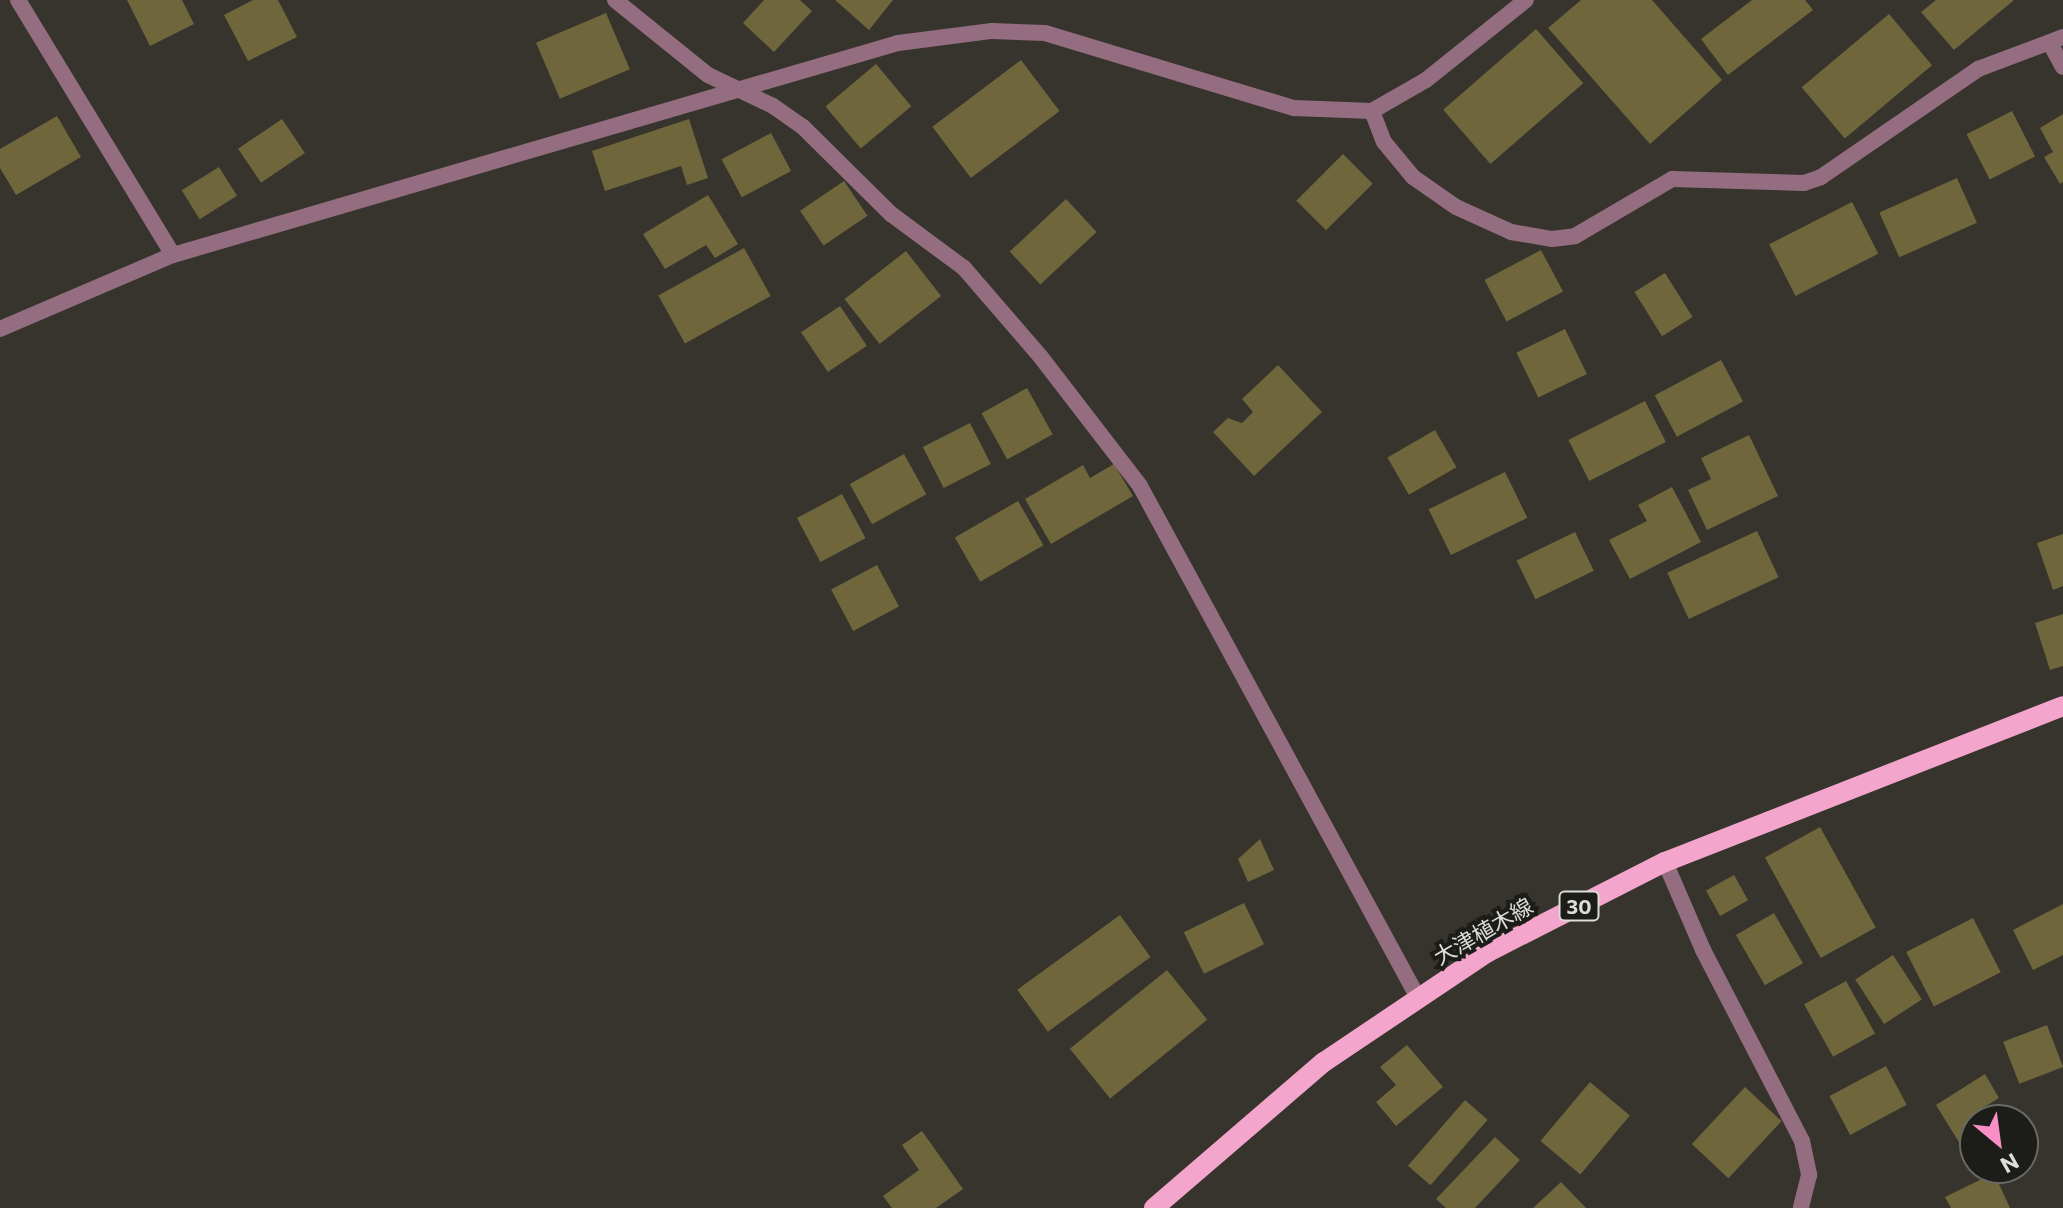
<!DOCTYPE html>
<html>
<head>
<meta charset="utf-8">
<style>
  body { margin:0 }
  #map { position:relative; width:2063px; height:1208px; overflow:hidden; background:#36342c; font-family:Commissioner,"Noto Sans JP",sans-serif }
  div>[style] { position:absolute }
  .building>* { inset:0; background:#6f663c; transform-origin:0 0 }
  .street>* { height:16px; margin:-8px; padding:0 8px; transform-origin:8px; border-radius:8px; background:#946e80 }
  .primary>* { height:20px; margin:-10px; padding:0 10px; transform-origin:10px; border-radius:10px; background:#f3a5cc }
  span { translate:-50% -50%; white-space:nowrap; text-align:center; line-height:1.15; -webkit-text-stroke:8px #1c1c18; paint-order:stroke }
  .shield-label span { padding:2px 6px; background:#1c1c18; border:2px solid; border-radius:6px; -webkit-text-stroke-width:0 }
  .shield-label { font-size:20px; color:#dddcd7; font-weight:700 }
  .street-label { font-size:22px; color:#dddcd7 }
  .north { position:absolute; left:1959px; top:1104px; width:80px; height:80px; box-sizing:border-box; background:#1c1c18; border:2px solid #696964; border-radius:50%; rotate:151deg; font-size:22px; font-weight:700; line-height:32px; text-align:center; color:#dddcd7 }
  .north::after { content:''; display:block; margin:auto; width:28px; height:36px; background:#fa8fc8; clip-path:polygon(50% 0,100% 100%,50% 72%,0 100%) }
</style>
</head>
<body>
<div id="map">
  <div class="building">
    <i style="clip-path:polygon(127px 0,182px 0,194px 24px,150px 46px)"></i>
    <i style="clip-path:polygon(253px 0,278px 0,297px 37px,248px 61px,224px 15px)"></i>
    <i style="clip-path:polygon(764px 0,800px 0,812px 11px,774px 52px,743px 23px)"></i>
    <i style="clip-path:polygon(835px 0,893px 0,869px 30px)"></i>
    <i style="clip-path:polygon(1581px 0,1652px 0,1722px 80px,1650px 144px,1548px 28px)"></i>
    <i style="clip-path:polygon(1752px 0,1805px 0,1813px 10px,1728px 75px,1701px 39px)"></i>
    <i style="clip-path:polygon(1936px 0,2014px 0,1954px 50px,1921px 12px)"></i>
    <i style="left:606px;top:13px;width:61px;height:76px;rotate:67deg"></i>
    <i style="left:1889px;top:14px;width:67px;height:114px;rotate:50deg"></i>
    <i style="left:1536px;top:29px;width:72px;height:123px;rotate:49deg"></i>
    <i style="left:1021px;top:60px;width:64px;height:111px;rotate:53deg"></i>
    <i style="left:876px;top:64px;width:55px;height:66px;rotate:50deg"></i>
    <i style="left:2012px;top:111px;width:51px;height:51px;rotate:63deg"></i>
    <i style="clip-path:polygon(2063px 114px,2063px 182px,2060px 184px,2044px 157px,2053px 152px,2040px 128px)"></i>
    <i style="clip-path:polygon(57px 116px,81px 157px,16px 195px,0 168px,0 149px)"></i>
    <i style="left:282px;top:119px;width:41px;height:53px;rotate:56deg"></i>
    <i style="clip-path:polygon(689px 119px,708px 178px,687px 185px,681px 166px,605px 191px,592px 151px)"></i>
    <i style="left:771px;top:133px;width:43px;height:56px;rotate:62deg"></i>
    <i style="left:1343px;top:154px;width:42px;height:66px;rotate:45deg"></i>
    <i style="left:219px;top:167px;width:34px;height:44px;rotate:58deg"></i>
    <i style="left:1957px;top:178px;width:49px;height:85px;rotate:66deg"></i>
    <i style="left:844px;top:181px;width:42px;height:53px;rotate:56deg"></i>
    <i style="clip-path:polygon(708px 195px,738px 244px,715px 258px,706px 245px,665px 269px,643px 234px)"></i>
    <i style="left:1066px;top:199px;width:45px;height:77px;rotate:47deg"></i>
    <i style="left:1852px;top:202px;width:58px;height:93px;rotate:63deg"></i>
    <i style="left:744px;top:248px;width:55px;height:98px;rotate:61deg"></i>
    <i style="left:1541px;top:250px;width:47px;height:64px;rotate:62deg"></i>
    <i style="left:906px;top:251px;width:57px;height:78px;rotate:52deg"></i>
    <i style="left:1665px;top:273px;width:52px;height:36px;rotate:58deg"></i>
    <i style="left:840px;top:306px;width:48px;height:47px;rotate:56deg"></i>
    <i style="left:1565px;top:329px;width:50px;height:54px;rotate:64deg"></i>
    <i style="left:1721px;top:360px;width:47px;height:75px;rotate:62deg"></i>
    <i style="clip-path:polygon(1278px 365px,1322px 412px,1254px 476px,1213px 432px,1228px 418px,1242px 423px,1253px 412px,1242px 399px)"></i>
    <i style="left:1027px;top:388px;width:53px;height:52px;rotate:61deg"></i>
    <i style="left:1645px;top:401px;width:46px;height:86px;rotate:63deg"></i>
    <i style="left:970px;top:423px;width:46px;height:53px;rotate:63deg"></i>
    <i style="left:1435px;top:430px;width:43px;height:55px;rotate:60deg"></i>
    <i style="clip-path:polygon(1749px 435px,1778px 496px,1707px 530px,1688px 490px,1711px 479px,1701px 458px)"></i>
    <i style="left:904px;top:454px;width:46px;height:62px;rotate:61deg"></i>
    <i style="clip-path:polygon(1114px 464px,1133px 496px,1051px 544px,1025px 499px,1083px 465px,1090px 478px)"></i>
    <i style="left:1505px;top:472px;width:51px;height:85px;rotate:64deg"></i>
    <i style="clip-path:polygon(1672px 487px,1701px 542px,1630px 579px,1609px 540px,1647px 521px,1638px 505px)"></i>
    <i style="left:842px;top:494px;width:50px;height:51px;rotate:62deg"></i>
    <i style="left:1018px;top:501px;width:51px;height:73px;rotate:60deg"></i>
    <i style="left:1757px;top:531px;width:51px;height:99px;rotate:65deg"></i>
    <i style="left:1575px;top:532px;width:43px;height:65px;rotate:64deg"></i>
    <i style="clip-path:polygon(2063px 534px,2063px 586px,2053px 590px,2037px 543px)"></i>
    <i style="left:877px;top:565px;width:47px;height:52px;rotate:62deg"></i>
    <i style="clip-path:polygon(2063px 614px,2063px 666px,2050px 670px,2035px 623px)"></i>
    <i style="left:1820px;top:827px;width:115px;height:63px;rotate:61deg"></i>
    <i style="clip-path:polygon(1260px 839px,1274px 870px,1248px 882px,1238px 859px)"></i>
    <i style="left:1734px;top:875px;width:29px;height:32px;rotate:61deg"></i>
    <i style="left:1244px;top:903px;width:46px;height:67px;rotate:64deg"></i>
    <i style="clip-path:polygon(2063px 904px,2063px 955px,2033px 970px,2013px 930px)"></i>
    <i style="left:1774px;top:913px;width:58px;height:44px;rotate:60deg"></i>
    <i style="left:1120px;top:915px;width:52px;height:127px;rotate:54deg"></i>
    <i style="left:1973px;top:918px;width:61px;height:75px;rotate:63deg"></i>
    <i style="left:1893px;top:955px;width:53px;height:45px;rotate:57deg"></i>
    <i style="left:1167px;top:970px;width:64px;height:125px;rotate:51deg"></i>
    <i style="left:1846px;top:981px;width:60px;height:48px;rotate:61deg"></i>
    <i style="left:2047px;top:1025px;width:45px;height:47px;rotate:69deg"></i>
    <i style="clip-path:polygon(1407px 1045px,1443px 1087px,1396px 1126px,1376px 1102px,1396px 1085px,1380px 1067px)"></i>
    <i style="left:1886px;top:1066px;width:44px;height:64px;rotate:62deg"></i>
    <i style="clip-path:polygon(1985px 1074px,1999px 1098px,1981px 1109px,1988px 1120px,1975px 1120px,1975px 1146px,1965px 1152px,1936px 1105px)"></i>
    <i style="left:1590px;top:1082px;width:52px;height:77px;rotate:40deg"></i>
    <i style="left:1745px;top:1087px;width:50px;height:78px;rotate:43deg"></i>
    <i style="left:1465px;top:1100px;width:30px;height:87px;rotate:41deg"></i>
    <i style="clip-path:polygon(922px 1131px,963px 1189px,936px 1208px,892px 1208px,883px 1196px,919px 1170px,902px 1145px)"></i>
    <i style="clip-path:polygon(1495px 1137px,1520px 1160px,1475px 1208px,1446px 1208px,1436px 1199px)"></i>
    <i style="clip-path:polygon(1994px 1173px,2010px 1208px,1951px 1208px,1945px 1197px)"></i>
    <i style="clip-path:polygon(1561px 1182px,1586px 1208px,1533px 1208px)"></i>
  </div>
  <div class="street">
    <i style="left:18px;top:0;width:298px;rotate:58.7deg"></i>
    <i style="left:615px;top:0;width:119px;rotate:38.9deg"></i>
    <i style="left:708px;top:75px;width:72px;rotate:25.5deg"></i>
    <i style="left:773px;top:106px;width:37px;rotate:35deg"></i>
    <i style="left:803px;top:127px;width:124px;rotate:44.7deg"></i>
    <i style="left:891px;top:214px;width:91px;rotate:36.5deg"></i>
    <i style="left:964px;top:268px;width:116px;rotate:49.2deg"></i>
    <i style="left:1040px;top:356px;width:164px;rotate:52.4deg"></i>
    <i style="left:1140px;top:486px;width:580px;rotate:61.49deg"></i>
    <i style="left:1417px;top:996px;width:10px;rotate:-17deg"></i>
    <i style="left:2050px;top:43px;width:27px;rotate:62deg"></i>
    <i style="left:1372px;top:111px;width:33px;rotate:69deg"></i>
    <i style="left:1384px;top:142px;width:45px;rotate:50.4deg"></i>
    <i style="left:1413px;top:177px;width:52px;rotate:34.9deg"></i>
    <i style="left:1456px;top:207px;width:60px;rotate:24.4deg"></i>
    <i style="left:1511px;top:232px;width:42px;rotate:9.7deg"></i>
    <i style="left:1552px;top:239px;width:23px;rotate:-7deg"></i>
    <i style="left:1575px;top:236px;width:113px;rotate:-30.4deg"></i>
    <i style="left:1672px;top:179px;width:132px;rotate:1.7deg"></i>
    <i style="left:1804px;top:183px;width:18px;rotate:-19deg"></i>
    <i style="left:1821px;top:177px;width:191px;rotate:-34.5deg"></i>
    <i style="left:1978px;top:69px;width:91px;rotate:-20.6deg"></i>
    <i style="left:0;top:329px;width:188px;rotate:-23.2deg"></i>
    <i style="left:173px;top:255px;width:755px;rotate:-16.3deg"></i>
    <i style="left:898px;top:43px;width:95px;rotate:-7.3deg"></i>
    <i style="left:992px;top:31px;width:53px;rotate:2.2deg"></i>
    <i style="left:1045px;top:33px;width:260px;rotate:16.8deg"></i>
    <i style="left:1294px;top:108px;width:78px;rotate:2.2deg"></i>
    <i style="left:1372px;top:111px;width:62px;rotate:-29.9deg"></i>
    <i style="left:1426px;top:80px;width:128px;rotate:-38.7deg"></i>
    <i style="left:1665px;top:862px;width:96px;rotate:66.6deg"></i>
    <i style="left:1703px;top:950px;width:215px;rotate:62.6deg"></i>
    <i style="left:1802px;top:1141px;width:35px;rotate:78deg"></i>
    <i style="left:1809px;top:1175px;width:34px;rotate:104deg"></i>
  </div>
  <div class="primary">
    <i style="left:1154px;top:1208px;width:224px;rotate:-40.7deg"></i>
    <i style="left:1324px;top:1062px;width:197px;rotate:-33.9deg"></i>
    <i style="left:1488px;top:952px;width:199px;rotate:-27deg"></i>
    <i style="left:1665px;top:862px;width:427px;rotate:-21.4deg"></i>
  </div>
  <div class="shield-label">
    <span style="left:1579px;top:906px">30</span>
  </div>
  <div class="street-label">
    <span style="left:1483px;top:931px;rotate:-30deg">大津植木線</span>
  </div>
  <div class="north">N</div>
</div>
</body>
</html>
